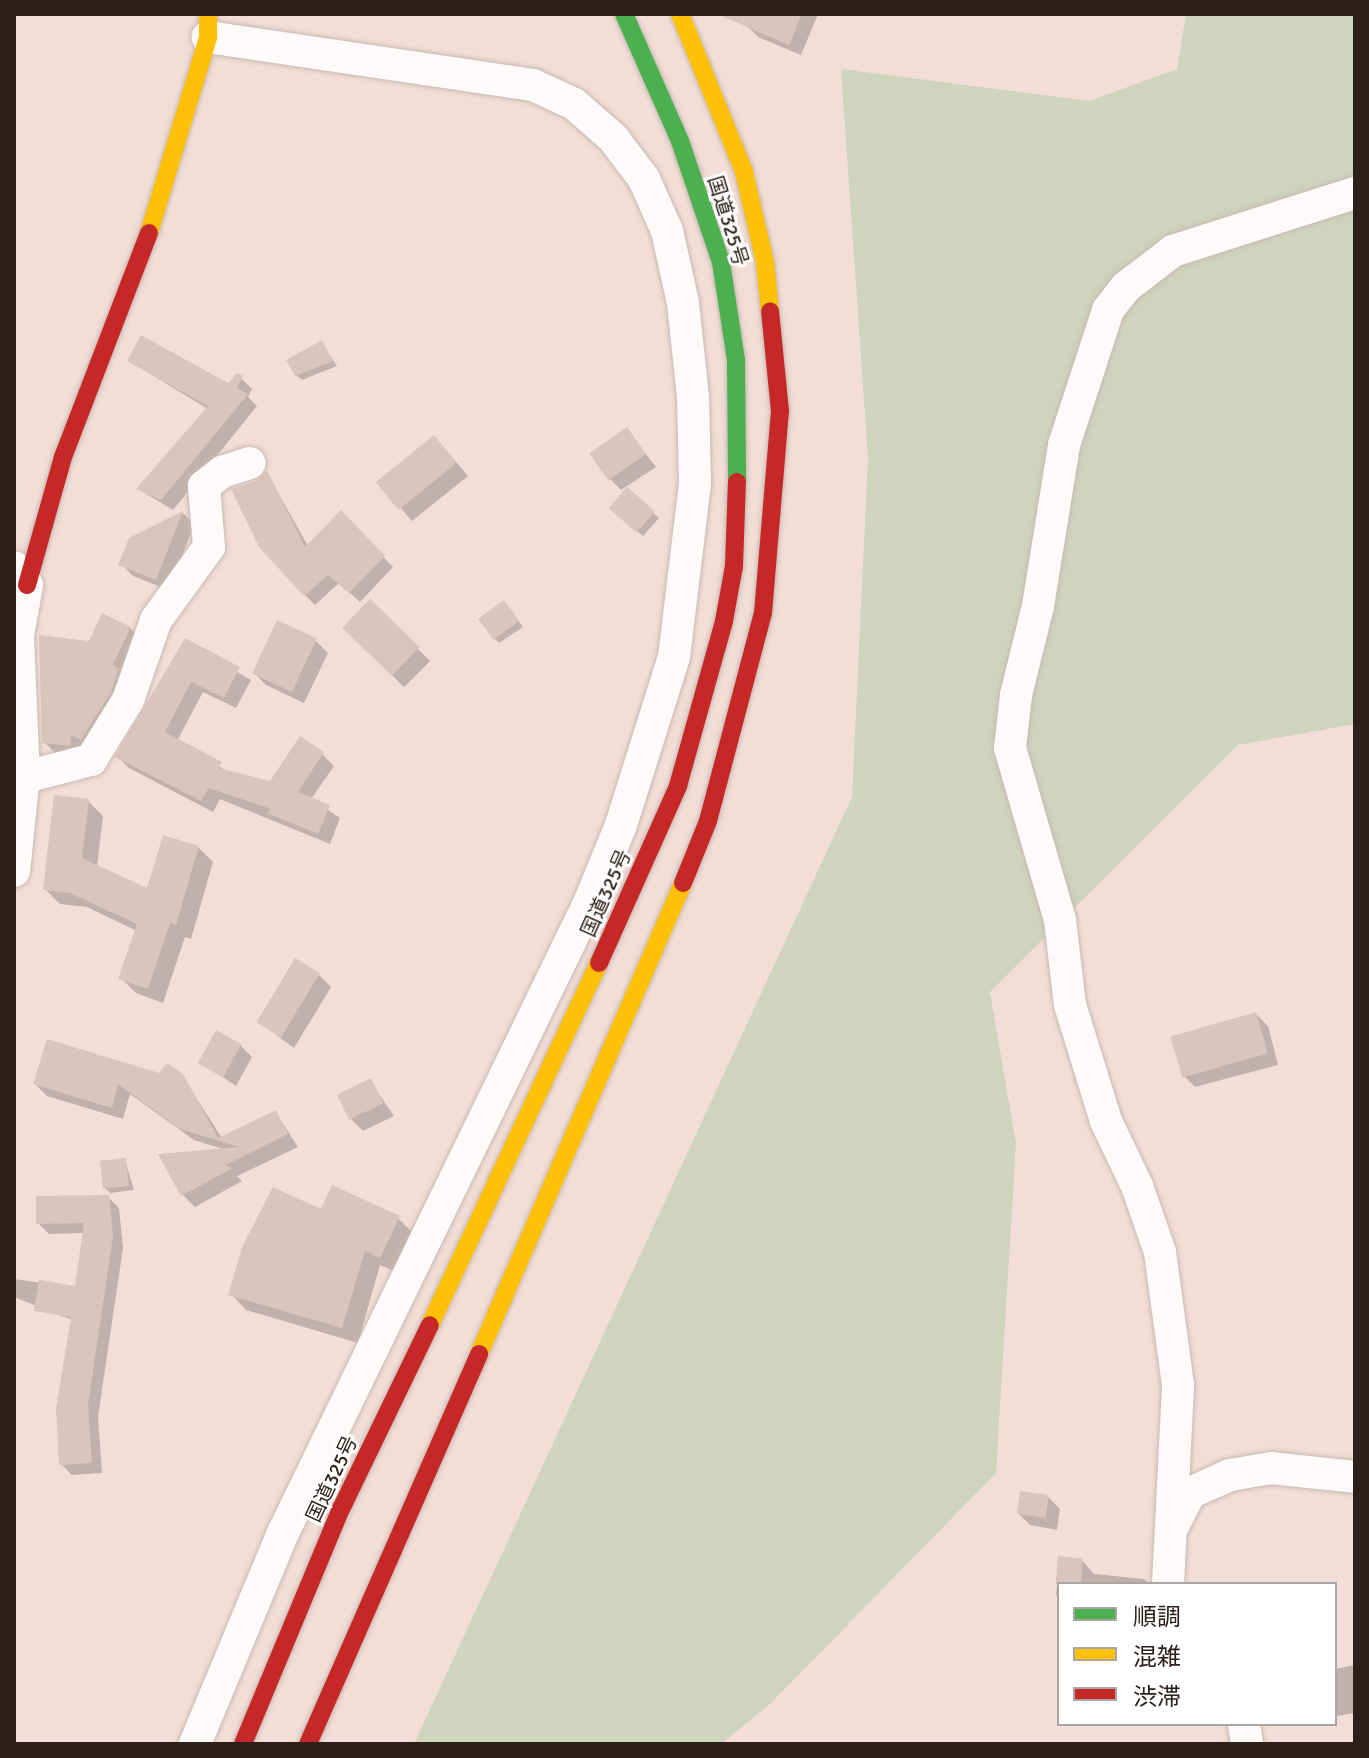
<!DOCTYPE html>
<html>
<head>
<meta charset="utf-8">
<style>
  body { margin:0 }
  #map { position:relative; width:1369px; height:1758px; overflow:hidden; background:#f2ded6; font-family:Signika,"Noto Sans JP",sans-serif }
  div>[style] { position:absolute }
  .green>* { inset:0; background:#cfd4bc }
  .shadow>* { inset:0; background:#0003; transform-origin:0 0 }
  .building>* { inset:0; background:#dac5bd; transform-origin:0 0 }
  .roads { filter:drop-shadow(0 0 2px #c8b9b2) drop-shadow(0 0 2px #c8b9b2) }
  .street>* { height:32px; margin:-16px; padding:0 16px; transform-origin:16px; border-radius:16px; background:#fdfaf9 }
  .fast>* { height:18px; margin:-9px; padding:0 9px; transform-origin:9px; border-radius:9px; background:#4caf50 }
  .slow>* { height:18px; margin:-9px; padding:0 9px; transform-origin:9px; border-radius:9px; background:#ffc107 }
  .jam>* { height:18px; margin:-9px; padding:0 9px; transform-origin:9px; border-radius:9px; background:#c62828 }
  span { translate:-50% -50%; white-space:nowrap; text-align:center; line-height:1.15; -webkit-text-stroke:6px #fff; paint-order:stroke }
  .street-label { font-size:20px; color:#2d201a }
  .frame { position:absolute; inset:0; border:16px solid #2d201a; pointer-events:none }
  .legend { position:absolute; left:1057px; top:1582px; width:280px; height:144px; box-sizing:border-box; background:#fff; border:2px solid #aba6a3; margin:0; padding:10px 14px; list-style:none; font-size:24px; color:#2d201a }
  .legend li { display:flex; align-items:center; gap:16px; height:40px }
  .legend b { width:40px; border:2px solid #aba6a3 }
</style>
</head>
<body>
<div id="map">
  <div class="green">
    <i style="clip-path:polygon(1186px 14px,1355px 14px,1355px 724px,1238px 745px,990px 992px,1016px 1143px,996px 1473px,771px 1703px,721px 1744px,414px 1744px,852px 797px,868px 458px,841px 69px,1089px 101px,1177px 69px)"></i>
  </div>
  <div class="shadow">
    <i style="clip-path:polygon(750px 14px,818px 14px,801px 55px,758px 37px,746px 25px)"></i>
    <i style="clip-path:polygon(322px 343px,337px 366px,302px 380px,296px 375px)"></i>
    <i style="clip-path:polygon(129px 361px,228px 386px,241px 378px,252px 389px,248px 397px,257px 406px,173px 510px,138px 489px,208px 409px)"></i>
    <i style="clip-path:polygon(627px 430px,656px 467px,621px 490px,609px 478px)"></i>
    <i style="clip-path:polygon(446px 450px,468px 476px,412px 521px,379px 483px)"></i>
    <i style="clip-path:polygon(267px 473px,308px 546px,341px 513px,393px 567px,360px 602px,339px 583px,315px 605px,305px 595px,258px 482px)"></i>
    <i style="clip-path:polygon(628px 490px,659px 518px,643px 536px,619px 516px)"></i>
    <i style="clip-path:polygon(183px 513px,194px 525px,169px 590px,133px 576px,121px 564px,131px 539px)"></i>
    <i style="left:370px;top:601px;width:85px;height:37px;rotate:45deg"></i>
    <i style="clip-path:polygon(509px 608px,523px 627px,499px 643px,494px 638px)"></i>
    <i style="clip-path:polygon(130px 628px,141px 639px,129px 681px,81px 756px,55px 753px,44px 742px,90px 643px)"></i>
    <i style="clip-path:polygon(186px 641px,251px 680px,236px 708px,203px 692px,177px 741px,230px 773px,271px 783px,322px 754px,334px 766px,311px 799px,340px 818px,330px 844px,220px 799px,213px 812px,129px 768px,118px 757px)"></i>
    <i style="clip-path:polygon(316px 641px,328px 653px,304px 703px,266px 685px,254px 673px)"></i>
    <i style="clip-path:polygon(88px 801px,103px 816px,97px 867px,149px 891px,198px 847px,213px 862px,191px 939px,185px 937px,163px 1003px,136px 993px,121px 978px,137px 931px,87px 907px,60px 904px,45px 889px)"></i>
    <i style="clip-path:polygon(319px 975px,331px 987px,294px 1048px,259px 1022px)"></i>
    <i style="clip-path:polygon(1256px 1014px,1268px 1026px,1278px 1065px,1195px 1087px,1183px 1075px)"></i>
    <i style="clip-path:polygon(240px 1045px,252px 1057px,236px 1086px,201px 1062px)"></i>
    <i style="clip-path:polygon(182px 1076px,222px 1138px,276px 1113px,298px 1147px,237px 1176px,242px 1181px,195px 1207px,183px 1195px,226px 1150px,194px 1140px,130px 1094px,123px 1119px,47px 1096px,35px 1084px)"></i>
    <i style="clip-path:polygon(370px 1081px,394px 1116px,363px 1131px,351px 1119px)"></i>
    <i style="clip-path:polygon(125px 1160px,134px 1190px,110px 1193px,104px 1187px)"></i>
    <i style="clip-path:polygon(108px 1197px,119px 1208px,123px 1248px,98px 1417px,102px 1473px,72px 1475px,61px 1464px,72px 1320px,14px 1297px,14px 1279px,76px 1288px,84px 1233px,49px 1234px,38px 1223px)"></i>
    <i style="clip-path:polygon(322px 1212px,398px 1218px,414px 1234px,396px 1272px,380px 1265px,358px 1343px,246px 1310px,231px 1294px)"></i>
    <i style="clip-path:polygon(1048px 1497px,1060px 1509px,1057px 1530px,1030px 1525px,1018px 1513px)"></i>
    <i style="clip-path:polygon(1060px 1558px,1082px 1560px,1094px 1574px,1144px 1579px,1149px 1584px,1059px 1584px,1059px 1598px,1056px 1595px)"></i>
    <i style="clip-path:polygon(1355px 1665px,1355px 1713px,1337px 1716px,1335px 1669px)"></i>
  </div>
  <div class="building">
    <i style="clip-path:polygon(717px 14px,802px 14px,789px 45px)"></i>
    <i style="clip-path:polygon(141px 335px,228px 383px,237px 373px,243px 376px,237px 388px,248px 394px,161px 500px,136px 489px,208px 406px,127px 361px)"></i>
    <i style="clip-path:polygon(322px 340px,333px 361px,295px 376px,286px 360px)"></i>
    <i style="left:627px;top:427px;width:33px;height:46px;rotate:55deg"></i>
    <i style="left:434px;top:435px;width:36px;height:75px;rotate:51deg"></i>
    <i style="clip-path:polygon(267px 470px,305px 547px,341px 510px,385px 556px,349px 593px,328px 575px,304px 596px,259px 547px,231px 489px,257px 481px)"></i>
    <i style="left:627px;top:487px;width:37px;height:28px;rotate:41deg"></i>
    <i style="clip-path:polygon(183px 511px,156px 580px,118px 565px,129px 538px)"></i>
    <i style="left:370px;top:599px;width:69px;height:40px;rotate:44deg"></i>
    <i style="left:504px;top:600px;width:26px;height:32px;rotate:54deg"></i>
    <i style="clip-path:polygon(102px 613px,131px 627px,113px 665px,119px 669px,111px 692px,81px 740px,71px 735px,70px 746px,42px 743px,39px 635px,89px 641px)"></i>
    <i style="left:277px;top:620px;width:44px;height:59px;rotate:25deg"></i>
    <i style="clip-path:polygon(185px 638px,240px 667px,224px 698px,191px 682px,165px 732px,222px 762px,218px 768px,270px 781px,300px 736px,324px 752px,298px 792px,330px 805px,318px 834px,267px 813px,271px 809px,208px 788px,201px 801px,115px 757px)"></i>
    <i style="clip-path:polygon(54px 795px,89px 799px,82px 858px,147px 888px,163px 835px,199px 846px,176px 925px,170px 923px,148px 989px,118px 979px,137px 924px,70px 893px,43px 890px)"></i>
    <i style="left:295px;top:958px;width:29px;height:75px;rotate:31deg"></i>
    <i style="left:1256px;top:1012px;width:43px;height:89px;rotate:74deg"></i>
    <i style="left:216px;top:1030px;width:29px;height:38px;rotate:29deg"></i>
    <i style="clip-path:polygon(47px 1039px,159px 1073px,167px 1063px,183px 1074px,218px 1138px,276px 1110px,288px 1134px,225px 1165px,233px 1168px,181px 1196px,158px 1154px,239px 1147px,180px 1129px,118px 1084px,112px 1108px,33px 1084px)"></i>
    <i style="left:371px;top:1078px;width:28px;height:38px;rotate:64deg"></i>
    <i style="left:126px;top:1158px;width:28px;height:26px;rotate:84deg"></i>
    <i style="clip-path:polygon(332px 1185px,400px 1216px,380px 1258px,365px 1251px,342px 1328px,228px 1295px,243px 1245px,273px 1187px,321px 1209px)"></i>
    <i style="clip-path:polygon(109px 1195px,113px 1236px,88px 1405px,92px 1463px,59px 1465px,56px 1409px,71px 1317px,34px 1311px,39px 1280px,75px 1286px,84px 1223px,36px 1224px,36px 1196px)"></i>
    <i style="left:1020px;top:1491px;width:29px;height:23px;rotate:8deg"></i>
    <i style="left:1058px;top:1556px;width:25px;height:28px;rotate:5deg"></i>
  </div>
  <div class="roads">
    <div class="street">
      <i style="left:14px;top:780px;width:80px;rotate:-14.6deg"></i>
      <i style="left:91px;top:760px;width:70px;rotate:-58.3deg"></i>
      <i style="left:128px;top:700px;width:85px;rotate:-70.7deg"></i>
      <i style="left:156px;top:620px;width:90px;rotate:-54deg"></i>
      <i style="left:209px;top:547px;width:61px;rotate:-94.7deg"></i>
      <i style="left:204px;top:486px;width:23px;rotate:-38deg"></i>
      <i style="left:222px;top:472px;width:29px;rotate:-18deg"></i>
      <i style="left:14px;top:871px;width:96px;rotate:-84deg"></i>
      <i style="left:24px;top:776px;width:140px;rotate:-92.5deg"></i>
      <i style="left:18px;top:636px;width:52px;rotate:-80deg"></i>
      <i style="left:27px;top:585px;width:22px;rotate:-126deg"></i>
      <i style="left:1172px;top:1528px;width:39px;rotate:-63deg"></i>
      <i style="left:1190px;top:1493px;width:44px;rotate:-24.2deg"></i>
      <i style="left:1230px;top:1475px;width:42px;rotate:-9.7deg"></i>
      <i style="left:1271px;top:1468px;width:84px;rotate:6.1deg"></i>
      <i style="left:1168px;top:1584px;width:199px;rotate:-87.1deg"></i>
      <i style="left:1178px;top:1385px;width:134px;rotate:-97.7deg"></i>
      <i style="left:1160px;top:1252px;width:70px;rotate:-109.2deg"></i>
      <i style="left:1137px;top:1186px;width:72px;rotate:-115.5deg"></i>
      <i style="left:1106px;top:1121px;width:121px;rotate:-107.2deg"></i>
      <i style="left:1070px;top:1005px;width:86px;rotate:-96.7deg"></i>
      <i style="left:1060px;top:920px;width:179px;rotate:-106.2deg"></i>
      <i style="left:1010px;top:748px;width:53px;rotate:-83.5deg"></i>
      <i style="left:1016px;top:695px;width:92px;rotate:-76.1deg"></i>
      <i style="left:1038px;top:606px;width:163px;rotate:-80.8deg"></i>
      <i style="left:1064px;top:445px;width:142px;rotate:-71.9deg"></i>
      <i style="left:1108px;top:310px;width:29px;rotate:-52deg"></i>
      <i style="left:1126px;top:287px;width:59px;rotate:-37.5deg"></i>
      <i style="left:1173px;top:251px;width:191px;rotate:-17.7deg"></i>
      <i style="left:1244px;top:1724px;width:20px;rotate:81deg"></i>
      <i style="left:195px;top:1744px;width:229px;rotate:-67.4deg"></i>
      <i style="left:283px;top:1533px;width:700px;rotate:-64.09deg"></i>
      <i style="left:589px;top:903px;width:84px;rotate:-67.7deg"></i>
      <i style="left:621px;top:825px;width:176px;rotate:-72.5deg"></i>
      <i style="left:674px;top:657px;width:174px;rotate:-83.1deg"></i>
      <i style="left:695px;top:484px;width:87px;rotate:-91.3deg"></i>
      <i style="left:693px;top:397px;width:95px;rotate:-96.1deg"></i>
      <i style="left:683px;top:303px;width:74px;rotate:-102.5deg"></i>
      <i style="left:667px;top:231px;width:57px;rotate:-113.9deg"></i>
      <i style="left:644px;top:179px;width:51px;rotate:-127.1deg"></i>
      <i style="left:613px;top:138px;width:52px;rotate:-138.9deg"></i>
      <i style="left:574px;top:104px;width:45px;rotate:-155.1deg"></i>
      <i style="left:533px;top:85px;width:329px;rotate:-171.6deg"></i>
    </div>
    <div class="fast">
      <i style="left:624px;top:14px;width:139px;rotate:66.2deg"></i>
      <i style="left:680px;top:141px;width:128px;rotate:71.3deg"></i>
      <i style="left:721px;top:262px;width:99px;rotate:81.3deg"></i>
      <i style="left:736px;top:360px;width:122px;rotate:89.5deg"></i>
    </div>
    <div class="slow">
      <i style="left:680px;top:14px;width:170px;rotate:67.9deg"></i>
      <i style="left:744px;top:172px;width:92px;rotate:76.9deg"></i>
      <i style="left:765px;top:262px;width:49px;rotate:84.2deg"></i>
      <i style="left:149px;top:233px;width:205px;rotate:-73.2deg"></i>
      <i style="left:208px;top:37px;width:23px;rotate:-90deg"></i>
      <i style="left:430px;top:1325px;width:400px;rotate:-65deg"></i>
      <i style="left:479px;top:1354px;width:513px;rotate:-66.58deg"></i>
    </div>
    <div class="jam">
      <i style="left:27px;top:585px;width:133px;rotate:-74.3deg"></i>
      <i style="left:63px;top:457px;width:240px;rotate:-69deg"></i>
      <i style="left:683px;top:883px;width:67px;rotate:-68deg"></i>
      <i style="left:708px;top:821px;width:215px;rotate:-75.2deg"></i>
      <i style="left:763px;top:613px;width:203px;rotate:-85.2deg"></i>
      <i style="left:780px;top:411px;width:100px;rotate:-95.7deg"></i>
      <i style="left:599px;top:963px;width:194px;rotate:-65.9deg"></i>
      <i style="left:678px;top:786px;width:171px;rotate:-74.4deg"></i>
      <i style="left:724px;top:621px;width:56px;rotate:-79.7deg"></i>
      <i style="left:734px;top:566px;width:84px;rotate:-88deg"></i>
      <i style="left:243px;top:1744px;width:255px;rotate:-67.4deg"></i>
      <i style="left:341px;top:1509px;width:204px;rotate:-64.2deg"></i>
      <i style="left:308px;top:1744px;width:426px;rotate:-66.3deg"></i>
    </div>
  </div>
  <div class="street-label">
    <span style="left:728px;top:221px;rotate:73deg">国道325号</span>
    <span style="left:606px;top:893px;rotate:-66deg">国道325号</span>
    <span style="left:332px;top:1479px;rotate:-65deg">国道325号</span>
  </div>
  <div class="frame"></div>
  <ul class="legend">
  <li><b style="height:10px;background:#4caf50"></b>順調</li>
  <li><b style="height:10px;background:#ffc107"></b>混雑</li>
  <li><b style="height:10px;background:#c62828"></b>渋滞</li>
  </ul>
</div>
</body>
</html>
